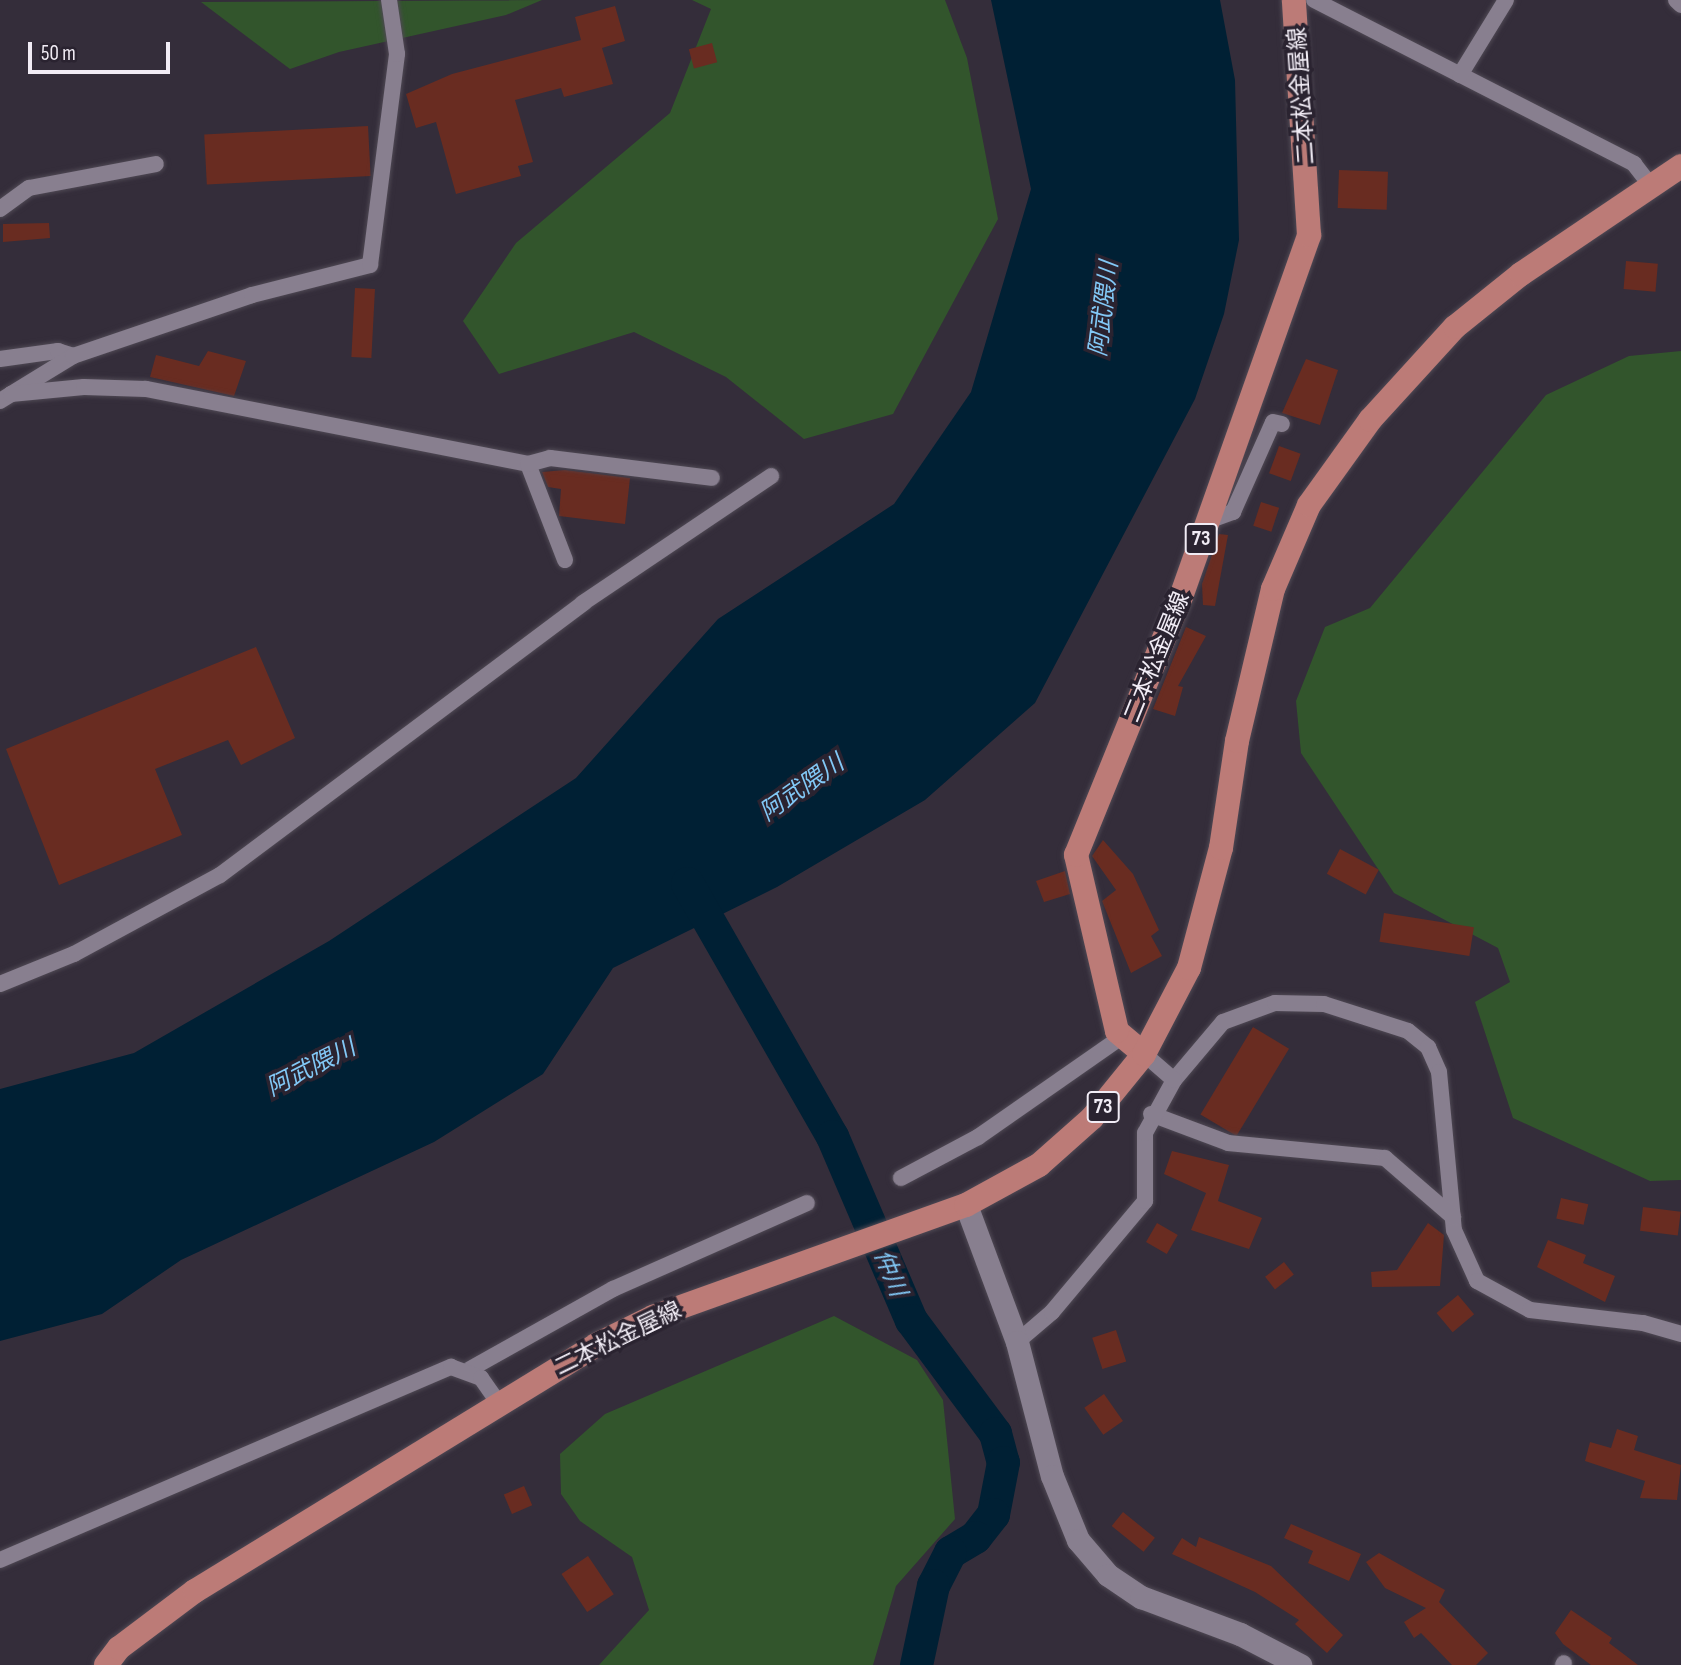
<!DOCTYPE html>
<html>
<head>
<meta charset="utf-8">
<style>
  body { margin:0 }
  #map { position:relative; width:1681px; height:1665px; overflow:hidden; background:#342d3a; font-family:"Sofia Sans Condensed","Noto Sans JP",sans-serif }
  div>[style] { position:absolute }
  .green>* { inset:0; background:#32552c }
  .water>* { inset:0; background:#002034 }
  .river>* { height:33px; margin:-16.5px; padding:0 16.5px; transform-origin:16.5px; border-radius:16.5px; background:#002034 }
  .building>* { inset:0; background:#692c21; transform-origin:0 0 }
  .roads { filter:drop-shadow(0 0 2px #4f4954) drop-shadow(0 0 2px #4f4954) }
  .street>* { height:16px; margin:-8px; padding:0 8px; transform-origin:8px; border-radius:8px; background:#887f8f }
  .secondary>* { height:23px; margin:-11.5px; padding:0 11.5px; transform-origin:11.5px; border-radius:11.5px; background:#887f8f }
  .primary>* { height:24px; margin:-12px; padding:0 12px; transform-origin:12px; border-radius:12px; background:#bc7b77 }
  span { translate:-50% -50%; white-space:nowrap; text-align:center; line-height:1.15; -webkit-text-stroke:7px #2a2330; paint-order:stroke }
  .shield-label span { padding:2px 5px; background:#2a2330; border:2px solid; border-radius:5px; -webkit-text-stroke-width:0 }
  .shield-label { font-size:21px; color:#f1ecf5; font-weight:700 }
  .street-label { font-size:23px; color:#f1ecf5 }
  .water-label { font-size:24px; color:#82c8f6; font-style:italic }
  .scale { position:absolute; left:28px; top:42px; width:142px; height:32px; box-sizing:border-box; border:4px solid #f1ecf5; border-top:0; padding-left:9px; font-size:21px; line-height:24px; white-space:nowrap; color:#f1ecf5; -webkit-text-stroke:5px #2a2330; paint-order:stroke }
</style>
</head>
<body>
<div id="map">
  <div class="green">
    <i style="clip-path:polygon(542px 0,506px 15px,339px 52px,290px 69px,201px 2px)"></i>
    <i style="clip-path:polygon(692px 0,945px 0,967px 58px,998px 219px,893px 414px,804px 439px,726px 377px,634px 332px,499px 374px,463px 321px,516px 243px,670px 113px,711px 9px)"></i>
    <i style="clip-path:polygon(1681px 351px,1681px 1180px,1650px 1181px,1513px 1118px,1475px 1002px,1510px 982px,1498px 948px,1394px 893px,1301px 753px,1296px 701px,1325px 627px,1370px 608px,1546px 395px,1629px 356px)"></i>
    <i style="clip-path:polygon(834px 1316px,917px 1360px,943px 1400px,955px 1519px,896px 1586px,873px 1665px,599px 1665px,649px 1610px,632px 1557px,580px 1521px,561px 1494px,560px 1454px,605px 1414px)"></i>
  </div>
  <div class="water">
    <i style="clip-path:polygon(991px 0,1220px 0,1235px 80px,1239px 240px,1224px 314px,1195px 399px,1035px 703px,925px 800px,777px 887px,613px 968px,543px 1074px,434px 1142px,181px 1260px,102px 1314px,0 1341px,0 1089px,134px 1053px,329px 941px,576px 778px,718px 619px,894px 504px,971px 392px,1031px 189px)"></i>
  </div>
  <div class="river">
    <i style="left:687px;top:883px;width:292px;rotate:60.2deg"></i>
    <i style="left:832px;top:1136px;width:200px;rotate:66.8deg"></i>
    <i style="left:911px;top:1320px;width:141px;rotate:53.4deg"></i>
    <i style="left:995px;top:1433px;width:30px;rotate:75deg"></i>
    <i style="left:1003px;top:1462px;width:53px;rotate:100.9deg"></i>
    <i style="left:993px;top:1514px;width:29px;rotate:128deg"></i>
    <i style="left:975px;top:1537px;width:29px;rotate:149deg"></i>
    <i style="left:950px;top:1552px;width:37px;rotate:117deg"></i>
    <i style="left:933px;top:1585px;width:82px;rotate:102deg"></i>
  </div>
  <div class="building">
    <i style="clip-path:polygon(615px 6px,625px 41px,602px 48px,613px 84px,564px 97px,561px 88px,515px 100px,533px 162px,518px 166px,521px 176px,456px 194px,436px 122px,416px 128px,406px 94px,452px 74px,581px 40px,575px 17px)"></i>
    <i style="left:712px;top:43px;width:20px;height:24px;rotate:75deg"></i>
    <i style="left:368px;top:126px;width:50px;height:164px;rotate:87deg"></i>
    <i style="left:1339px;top:170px;width:49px;height:38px;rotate:2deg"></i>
    <i style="clip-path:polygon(49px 223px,50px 238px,3px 242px,3px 224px)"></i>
    <i style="left:1626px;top:261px;width:32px;height:28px;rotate:5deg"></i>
    <i style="left:355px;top:288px;width:20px;height:69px;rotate:3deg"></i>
    <i style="clip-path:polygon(208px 351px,246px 361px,234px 396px,150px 377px,156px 355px,199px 366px)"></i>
    <i style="clip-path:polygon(1306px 359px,1338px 370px,1320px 425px,1282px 413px)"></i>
    <i style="left:1279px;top:446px;width:23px;height:29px;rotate:20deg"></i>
    <i style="clip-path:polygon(565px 470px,630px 478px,625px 524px,559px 516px,561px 489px,548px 487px,542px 472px)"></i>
    <i style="left:1261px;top:502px;width:19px;height:25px;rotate:18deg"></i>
    <i style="clip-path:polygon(1219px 534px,1228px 535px,1215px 606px,1203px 605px,1202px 584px)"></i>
    <i style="clip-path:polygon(1186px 627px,1206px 636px,1178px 686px,1183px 687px,1175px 716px,1153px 709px)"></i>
    <i style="clip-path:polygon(256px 647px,295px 738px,241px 765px,228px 740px,155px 769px,182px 835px,59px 885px,6px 749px)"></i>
    <i style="clip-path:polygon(1103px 840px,1133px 874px,1159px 930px,1151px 936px,1162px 956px,1131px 973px,1102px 901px,1116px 890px,1092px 856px)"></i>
    <i style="left:1340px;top:849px;width:44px;height:28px;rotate:28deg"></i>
    <i style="clip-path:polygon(1065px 871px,1070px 894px,1044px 902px,1036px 881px)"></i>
    <i style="left:1384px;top:913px;width:91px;height:29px;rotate:9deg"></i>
    <i style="left:1253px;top:1027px;width:42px;height:102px;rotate:31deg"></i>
    <i style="clip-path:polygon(1172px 1151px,1229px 1165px,1218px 1201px,1262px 1218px,1249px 1249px,1191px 1230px,1206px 1193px,1164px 1174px)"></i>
    <i style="left:1561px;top:1198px;width:28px;height:21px;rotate:13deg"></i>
    <i style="left:1643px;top:1207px;width:38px;height:24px;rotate:7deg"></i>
    <i style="left:1157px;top:1223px;width:24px;height:22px;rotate:30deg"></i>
    <i style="clip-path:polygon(1428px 1223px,1444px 1235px,1440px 1286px,1372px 1287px,1371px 1272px,1397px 1270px)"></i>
    <i style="clip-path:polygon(1548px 1240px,1586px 1255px,1583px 1263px,1615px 1276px,1605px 1302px,1537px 1267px)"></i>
    <i style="left:1284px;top:1262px;width:16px;height:24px;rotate:52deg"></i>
    <i style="left:1458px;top:1295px;width:25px;height:28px;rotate:50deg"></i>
    <i style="left:1116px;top:1330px;width:33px;height:25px;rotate:72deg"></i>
    <i style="left:1104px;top:1394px;width:33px;height:24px;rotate:55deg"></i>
    <i style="clip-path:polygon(1617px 1429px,1638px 1436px,1634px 1450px,1681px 1465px,1677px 1500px,1640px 1498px,1645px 1481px,1585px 1461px,1590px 1442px,1611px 1448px)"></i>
    <i style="left:524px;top:1486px;width:21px;height:22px;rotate:67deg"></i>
    <i style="left:1123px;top:1512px;width:41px;height:18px;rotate:39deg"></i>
    <i style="clip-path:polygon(1291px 1524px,1361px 1554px,1349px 1581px,1308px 1563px,1313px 1551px,1284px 1538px)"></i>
    <i style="clip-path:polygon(1199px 1537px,1271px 1566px,1343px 1635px,1327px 1653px,1295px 1624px,1299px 1620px,1255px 1592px,1172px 1554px,1182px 1538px,1196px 1547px)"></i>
    <i style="clip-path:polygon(1379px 1553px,1445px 1590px,1439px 1602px,1488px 1653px,1476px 1665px,1452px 1665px,1421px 1633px,1414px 1638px,1404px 1622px,1426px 1608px,1385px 1588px,1366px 1562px)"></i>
    <i style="left:588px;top:1556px;width:46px;height:32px;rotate:56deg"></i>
    <i style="clip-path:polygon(1571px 1610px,1612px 1638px,1609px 1643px,1638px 1665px,1591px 1665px,1563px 1644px,1555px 1633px)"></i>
  </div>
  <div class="roads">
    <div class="street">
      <i style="left:1314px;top:0;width:360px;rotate:27.1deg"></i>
      <i style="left:1634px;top:164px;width:28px;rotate:52deg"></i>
      <i style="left:1676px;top:0;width:7px;rotate:45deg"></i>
      <i style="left:1460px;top:75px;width:88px;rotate:-58.5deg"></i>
      <i style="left:0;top:209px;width:36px;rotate:-36deg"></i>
      <i style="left:29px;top:188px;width:129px;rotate:-10.7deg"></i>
      <i style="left:0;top:359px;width:59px;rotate:-7.9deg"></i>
      <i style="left:58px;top:351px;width:16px;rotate:18deg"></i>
      <i style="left:11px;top:394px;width:73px;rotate:-31.5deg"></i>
      <i style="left:73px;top:356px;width:189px;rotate:-18.8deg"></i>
      <i style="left:252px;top:295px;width:122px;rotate:-14.3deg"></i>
      <i style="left:370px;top:265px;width:213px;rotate:-82.7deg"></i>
      <i style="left:397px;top:54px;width:55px;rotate:-98.4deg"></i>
      <i style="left:0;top:401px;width:13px;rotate:-32deg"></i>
      <i style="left:11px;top:394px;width:73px;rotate:-5.5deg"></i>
      <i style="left:84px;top:387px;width:62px;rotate:1.8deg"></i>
      <i style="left:146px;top:389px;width:389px;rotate:11.1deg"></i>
      <i style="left:528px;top:464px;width:103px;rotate:68.9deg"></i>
      <i style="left:528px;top:464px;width:23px;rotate:-15deg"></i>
      <i style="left:550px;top:458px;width:163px;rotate:7deg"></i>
      <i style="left:1208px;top:521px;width:27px;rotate:-20deg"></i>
      <i style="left:1233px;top:512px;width:98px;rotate:-66deg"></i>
      <i style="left:1273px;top:422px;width:9px;rotate:13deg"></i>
      <i style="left:0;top:984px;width:80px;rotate:-22.1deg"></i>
      <i style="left:74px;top:954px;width:166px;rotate:-28.4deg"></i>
      <i style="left:220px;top:875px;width:454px;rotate:-36.8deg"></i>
      <i style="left:583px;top:603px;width:227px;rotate:-34deg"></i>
      <i style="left:1174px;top:1080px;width:76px;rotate:-49.8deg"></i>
      <i style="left:1223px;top:1022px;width:55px;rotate:-20.1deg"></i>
      <i style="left:1275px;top:1003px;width:49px;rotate:1.2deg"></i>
      <i style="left:1324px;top:1004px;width:88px;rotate:17.8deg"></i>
      <i style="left:1408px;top:1031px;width:26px;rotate:39deg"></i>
      <i style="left:1428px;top:1047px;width:27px;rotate:66deg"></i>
      <i style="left:1439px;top:1072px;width:159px;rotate:84.6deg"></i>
      <i style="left:1454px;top:1230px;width:56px;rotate:65.7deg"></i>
      <i style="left:1477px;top:1281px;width:60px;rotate:28.7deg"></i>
      <i style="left:1530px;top:1310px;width:114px;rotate:6.6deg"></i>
      <i style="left:1643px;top:1323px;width:40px;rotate:16deg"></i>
      <i style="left:1151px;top:1114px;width:82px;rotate:20.6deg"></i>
      <i style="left:1228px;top:1143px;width:158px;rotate:5.5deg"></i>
      <i style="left:1385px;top:1158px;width:90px;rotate:40.9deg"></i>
      <i style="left:901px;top:1178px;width:87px;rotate:-28deg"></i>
      <i style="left:978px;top:1137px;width:173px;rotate:-34.9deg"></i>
      <i style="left:1017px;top:1342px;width:46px;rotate:-40.6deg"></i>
      <i style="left:1052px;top:1312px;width:145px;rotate:-50deg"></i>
      <i style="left:1145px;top:1201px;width:68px;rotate:-90deg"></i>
      <i style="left:1145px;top:1133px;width:60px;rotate:-61.3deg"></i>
      <i style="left:1174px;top:1080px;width:40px;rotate:-139deg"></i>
      <i style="left:470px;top:1369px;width:164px;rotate:-29.2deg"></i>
      <i style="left:613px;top:1289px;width:212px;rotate:-23.9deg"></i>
      <i style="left:0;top:1560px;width:491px;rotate:-23.2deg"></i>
      <i style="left:451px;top:1367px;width:32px;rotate:20deg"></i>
      <i style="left:481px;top:1378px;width:28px;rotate:55deg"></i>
      <i style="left:1563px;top:1665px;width:2px;rotate:-63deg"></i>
    </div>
    <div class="secondary">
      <i style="left:966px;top:1205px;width:146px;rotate:69.6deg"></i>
      <i style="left:1017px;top:1342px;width:138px;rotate:75.4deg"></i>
      <i style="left:1052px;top:1476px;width:69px;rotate:67.9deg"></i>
      <i style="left:1078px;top:1540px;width:46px;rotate:49.4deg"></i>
      <i style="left:1108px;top:1575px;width:40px;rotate:34deg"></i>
      <i style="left:1141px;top:1597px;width:106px;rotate:20.5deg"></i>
      <i style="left:1240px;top:1634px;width:68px;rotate:27.3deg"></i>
    </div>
    <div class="primary">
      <i style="left:1144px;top:1054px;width:35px;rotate:-140deg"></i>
      <i style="left:1117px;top:1031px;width:181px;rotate:-103.1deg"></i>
      <i style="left:1076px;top:855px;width:279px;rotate:-67.9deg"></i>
      <i style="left:1181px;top:597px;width:384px;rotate:-70.5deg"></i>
      <i style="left:1309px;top:235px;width:235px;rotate:-93.7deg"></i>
      <i style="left:106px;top:1665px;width:21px;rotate:-53deg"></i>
      <i style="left:119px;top:1648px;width:95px;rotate:-36.9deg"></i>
      <i style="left:195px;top:1591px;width:470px;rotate:-31.5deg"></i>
      <i style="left:596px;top:1345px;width:64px;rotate:-26.2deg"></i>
      <i style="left:653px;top:1317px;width:332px;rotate:-19.7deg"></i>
      <i style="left:966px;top:1205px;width:83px;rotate:-28.7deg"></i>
      <i style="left:1039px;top:1165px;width:71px;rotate:-41.6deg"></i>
      <i style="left:1092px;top:1118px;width:82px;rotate:-50.9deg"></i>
      <i style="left:1144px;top:1054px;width:97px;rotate:-62.4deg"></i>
      <i style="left:1189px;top:968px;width:124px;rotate:-75.1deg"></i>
      <i style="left:1221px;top:848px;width:108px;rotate:-81.5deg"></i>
      <i style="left:1237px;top:741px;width:156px;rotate:-76.7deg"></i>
      <i style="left:1273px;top:589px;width:91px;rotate:-66.8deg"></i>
      <i style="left:1309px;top:505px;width:105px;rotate:-54.3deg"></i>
      <i style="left:1370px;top:420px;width:126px;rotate:-47.6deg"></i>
      <i style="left:1455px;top:327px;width:85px;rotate:-38.8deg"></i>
      <i style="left:1521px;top:274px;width:193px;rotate:-34deg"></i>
    </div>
  </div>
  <div class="shield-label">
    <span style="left:1201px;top:539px">73</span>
    <span style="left:1103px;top:1107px">73</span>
  </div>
  <div class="street-label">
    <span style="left:1302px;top:96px;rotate:-94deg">二本松金屋線</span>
    <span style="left:1157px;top:657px;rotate:-68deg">二本松金屋線</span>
    <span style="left:618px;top:1339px;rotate:-26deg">二本松金屋線</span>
  </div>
  <div class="water-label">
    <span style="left:1104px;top:309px;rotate:-83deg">阿武隈川</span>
    <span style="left:802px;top:788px;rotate:-35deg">阿武隈川</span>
    <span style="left:311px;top:1068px;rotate:-27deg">阿武隈川</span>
    <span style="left:890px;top:1273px;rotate:68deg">仲川</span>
  </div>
  <div class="scale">50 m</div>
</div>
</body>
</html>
